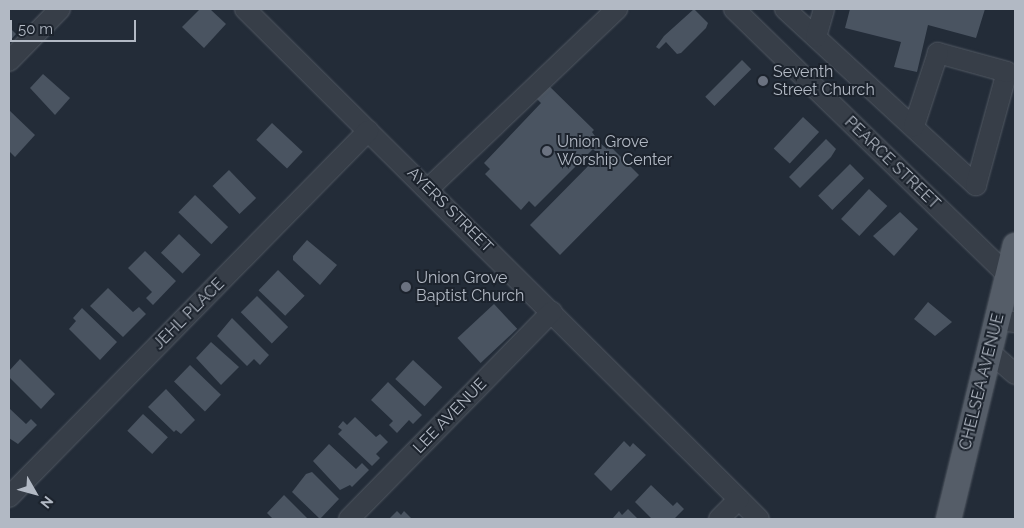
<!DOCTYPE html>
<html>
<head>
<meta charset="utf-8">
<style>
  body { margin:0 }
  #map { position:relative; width:1024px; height:528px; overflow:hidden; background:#232c38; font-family:Raleway,sans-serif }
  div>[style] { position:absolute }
  .building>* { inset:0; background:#4a5461; transform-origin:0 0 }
  .roads { filter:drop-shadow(0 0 1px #525963) drop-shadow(0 0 1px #525963) }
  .minor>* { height:20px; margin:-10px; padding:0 10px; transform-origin:10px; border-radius:10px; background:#373e48 }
  .major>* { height:25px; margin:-12.5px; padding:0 12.5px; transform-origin:12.5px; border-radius:12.5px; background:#555d68 }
  .dots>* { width:14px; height:14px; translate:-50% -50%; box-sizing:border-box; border:2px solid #1c232d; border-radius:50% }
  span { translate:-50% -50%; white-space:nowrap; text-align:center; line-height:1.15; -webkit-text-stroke:4px #1c232d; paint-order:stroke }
  .poi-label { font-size:16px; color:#b2b9c4 }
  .left { translate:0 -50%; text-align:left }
  .street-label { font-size:16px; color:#b2b9c4 }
  .frame { position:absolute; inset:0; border:10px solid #b2b9c4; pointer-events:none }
  .north { position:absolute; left:10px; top:468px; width:50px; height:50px; -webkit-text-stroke:4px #1c232d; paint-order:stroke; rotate:128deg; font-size:14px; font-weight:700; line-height:20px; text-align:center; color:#b2b9c4 }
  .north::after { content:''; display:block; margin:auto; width:18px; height:22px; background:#b2b9c4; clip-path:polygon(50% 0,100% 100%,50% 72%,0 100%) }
  .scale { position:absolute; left:10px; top:20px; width:126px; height:22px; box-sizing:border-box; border:2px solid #b2b9c4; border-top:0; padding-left:6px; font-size:15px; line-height:18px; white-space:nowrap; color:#b2b9c4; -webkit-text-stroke:4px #1c232d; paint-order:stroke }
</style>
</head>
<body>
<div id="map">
  <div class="building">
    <i style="clip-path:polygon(200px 9px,210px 9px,226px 24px,204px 48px,182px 27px)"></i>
    <i style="clip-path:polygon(694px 9px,708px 23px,706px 28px,681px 53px,677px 54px,666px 42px,659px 49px,656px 47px,664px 36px)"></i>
    <i style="clip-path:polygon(850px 9px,985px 9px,976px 38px,928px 25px,917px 72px,894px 67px,901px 42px,845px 28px)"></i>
    <i style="clip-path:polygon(9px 27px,16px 34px,9px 42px)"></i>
    <i style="left:742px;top:60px;width:13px;height:52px;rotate:45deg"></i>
    <i style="clip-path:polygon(43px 74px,70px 98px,55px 115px,30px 88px)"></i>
    <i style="clip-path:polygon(546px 83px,594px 130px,592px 132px,600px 143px,607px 149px,609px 145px,639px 175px,560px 255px,530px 225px,599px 155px,593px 149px,535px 207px,529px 201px,521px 210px,485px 174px,490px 169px,484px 163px,541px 103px,534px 96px)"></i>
    <i style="clip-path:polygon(9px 110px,35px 135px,15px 157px,9px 151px)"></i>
    <i style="left:803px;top:117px;width:22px;height:43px;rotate:43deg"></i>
    <i style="left:272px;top:123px;width:42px;height:23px;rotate:43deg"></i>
    <i style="clip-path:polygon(826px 139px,836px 149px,831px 157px,800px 188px,789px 177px)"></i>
    <i style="left:850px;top:164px;width:20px;height:45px;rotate:45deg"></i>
    <i style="left:229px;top:170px;width:39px;height:23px;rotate:46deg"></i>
    <i style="left:869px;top:189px;width:25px;height:41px;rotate:43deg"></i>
    <i style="left:195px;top:195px;width:46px;height:24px;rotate:44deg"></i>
    <i style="clip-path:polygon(900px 212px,918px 229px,894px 256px,873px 236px)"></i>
    <i style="left:179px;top:234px;width:30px;height:26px;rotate:44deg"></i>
    <i style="clip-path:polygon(307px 240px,337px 265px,320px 285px,293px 260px,293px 256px)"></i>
    <i style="clip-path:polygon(145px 251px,176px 281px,153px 305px,146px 298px,152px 292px,128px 268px)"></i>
    <i style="left:278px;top:270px;width:37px;height:28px;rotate:44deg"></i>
    <i style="clip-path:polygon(108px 288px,133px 312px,139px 307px,146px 314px,123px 337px,90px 306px)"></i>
    <i style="left:257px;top:296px;width:44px;height:23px;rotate:45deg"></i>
    <i style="clip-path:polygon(928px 302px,952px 322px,935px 336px,914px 319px)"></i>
    <i style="left:494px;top:304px;width:34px;height:50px;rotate:47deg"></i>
    <i style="clip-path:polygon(82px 308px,117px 342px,100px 360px,69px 329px,76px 321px,73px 318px)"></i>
    <i style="clip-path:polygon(232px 318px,269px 355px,260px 365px,254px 359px,247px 366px,217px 336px)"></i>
    <i style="clip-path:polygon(211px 342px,239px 367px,221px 385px,196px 358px)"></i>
    <i style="clip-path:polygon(20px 359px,55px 394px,41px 409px,9px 377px,9px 371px)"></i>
    <i style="left:413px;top:360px;width:40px;height:26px;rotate:43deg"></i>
    <i style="left:190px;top:365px;width:43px;height:23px;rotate:44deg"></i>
    <i style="clip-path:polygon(388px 382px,422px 415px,413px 424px,409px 420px,397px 433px,389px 425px,393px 421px,371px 400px)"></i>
    <i style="clip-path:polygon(166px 389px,195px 420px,181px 434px,176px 430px,174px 432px,148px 407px)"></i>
    <i style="clip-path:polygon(9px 408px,26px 424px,31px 419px,37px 425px,18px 444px,9px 438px)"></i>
    <i style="left:143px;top:414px;width:34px;height:23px;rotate:43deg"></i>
    <i style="clip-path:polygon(355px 417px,376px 437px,380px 434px,388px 442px,376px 454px,380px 458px,372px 466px,338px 434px,342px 430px,338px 427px,343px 421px,347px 425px)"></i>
    <i style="clip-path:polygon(624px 441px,630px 447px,633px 443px,646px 455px,611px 491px,594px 474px)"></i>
    <i style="clip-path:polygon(329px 444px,356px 469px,362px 463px,369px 470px,352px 487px,350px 485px,340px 490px,313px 461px)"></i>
    <i style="clip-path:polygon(312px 472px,339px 499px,320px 519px,292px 492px,306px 474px)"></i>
    <i style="clip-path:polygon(651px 485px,673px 506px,677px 502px,684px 509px,674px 519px,652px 519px,635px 502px)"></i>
    <i style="clip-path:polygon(284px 495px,308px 519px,273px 519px,267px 513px)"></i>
    <i style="clip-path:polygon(628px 509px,638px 519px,613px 518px,619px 511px,622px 515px)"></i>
    <i style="clip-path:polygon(397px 511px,401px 515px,404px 511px,412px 519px,389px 519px)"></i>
  </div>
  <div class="roads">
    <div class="minor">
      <i style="left:245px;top:9px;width:724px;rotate:44.78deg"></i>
      <i style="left:734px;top:9px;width:382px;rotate:44.2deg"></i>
      <i style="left:785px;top:9px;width:260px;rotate:42.7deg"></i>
      <i style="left:976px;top:185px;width:117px;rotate:-74.7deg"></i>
      <i style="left:1007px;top:72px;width:72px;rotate:-164.6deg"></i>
      <i style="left:938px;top:53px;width:77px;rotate:108.2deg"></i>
      <i style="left:816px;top:37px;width:29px;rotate:-74deg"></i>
      <i style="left:9px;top:61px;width:73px;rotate:-45.6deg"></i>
      <i style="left:429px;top:188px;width:260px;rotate:-43.6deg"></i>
      <i style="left:998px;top:320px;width:17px;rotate:7deg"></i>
      <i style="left:991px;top:353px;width:32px;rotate:41deg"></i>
      <i style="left:9px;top:497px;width:513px;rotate:-45.55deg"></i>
      <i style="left:349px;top:519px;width:290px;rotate:-45.6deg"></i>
      <i style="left:719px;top:519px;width:28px;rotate:-45deg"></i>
    </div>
    <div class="major">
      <i style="left:948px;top:519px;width:282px;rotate:-76.3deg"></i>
    </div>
  </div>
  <div class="dots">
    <i style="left:763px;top:81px;background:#6b7280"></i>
    <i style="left:547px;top:151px;background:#6b7280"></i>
    <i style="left:406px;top:287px;background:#6b7280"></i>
  </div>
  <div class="poi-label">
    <span class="left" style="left:773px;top:81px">Seventh<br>Street Church</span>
    <span class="left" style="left:557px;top:151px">Union Grove<br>Worship Center</span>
    <span class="left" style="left:416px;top:287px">Union Grove<br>Baptist Church</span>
  </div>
  <div class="street-label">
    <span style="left:892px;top:163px;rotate:44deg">PEARCE STREET</span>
    <span style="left:450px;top:210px;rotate:45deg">AYERS STREET</span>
    <span style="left:189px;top:314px;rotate:-45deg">JEHL PLACE</span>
    <span style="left:982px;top:382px;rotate:-76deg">CHELSEA AVENUE</span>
    <span style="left:450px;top:416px;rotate:-46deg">LEE AVENUE</span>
  </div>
  <div class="frame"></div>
  <div class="north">N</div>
  <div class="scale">50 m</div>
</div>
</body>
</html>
